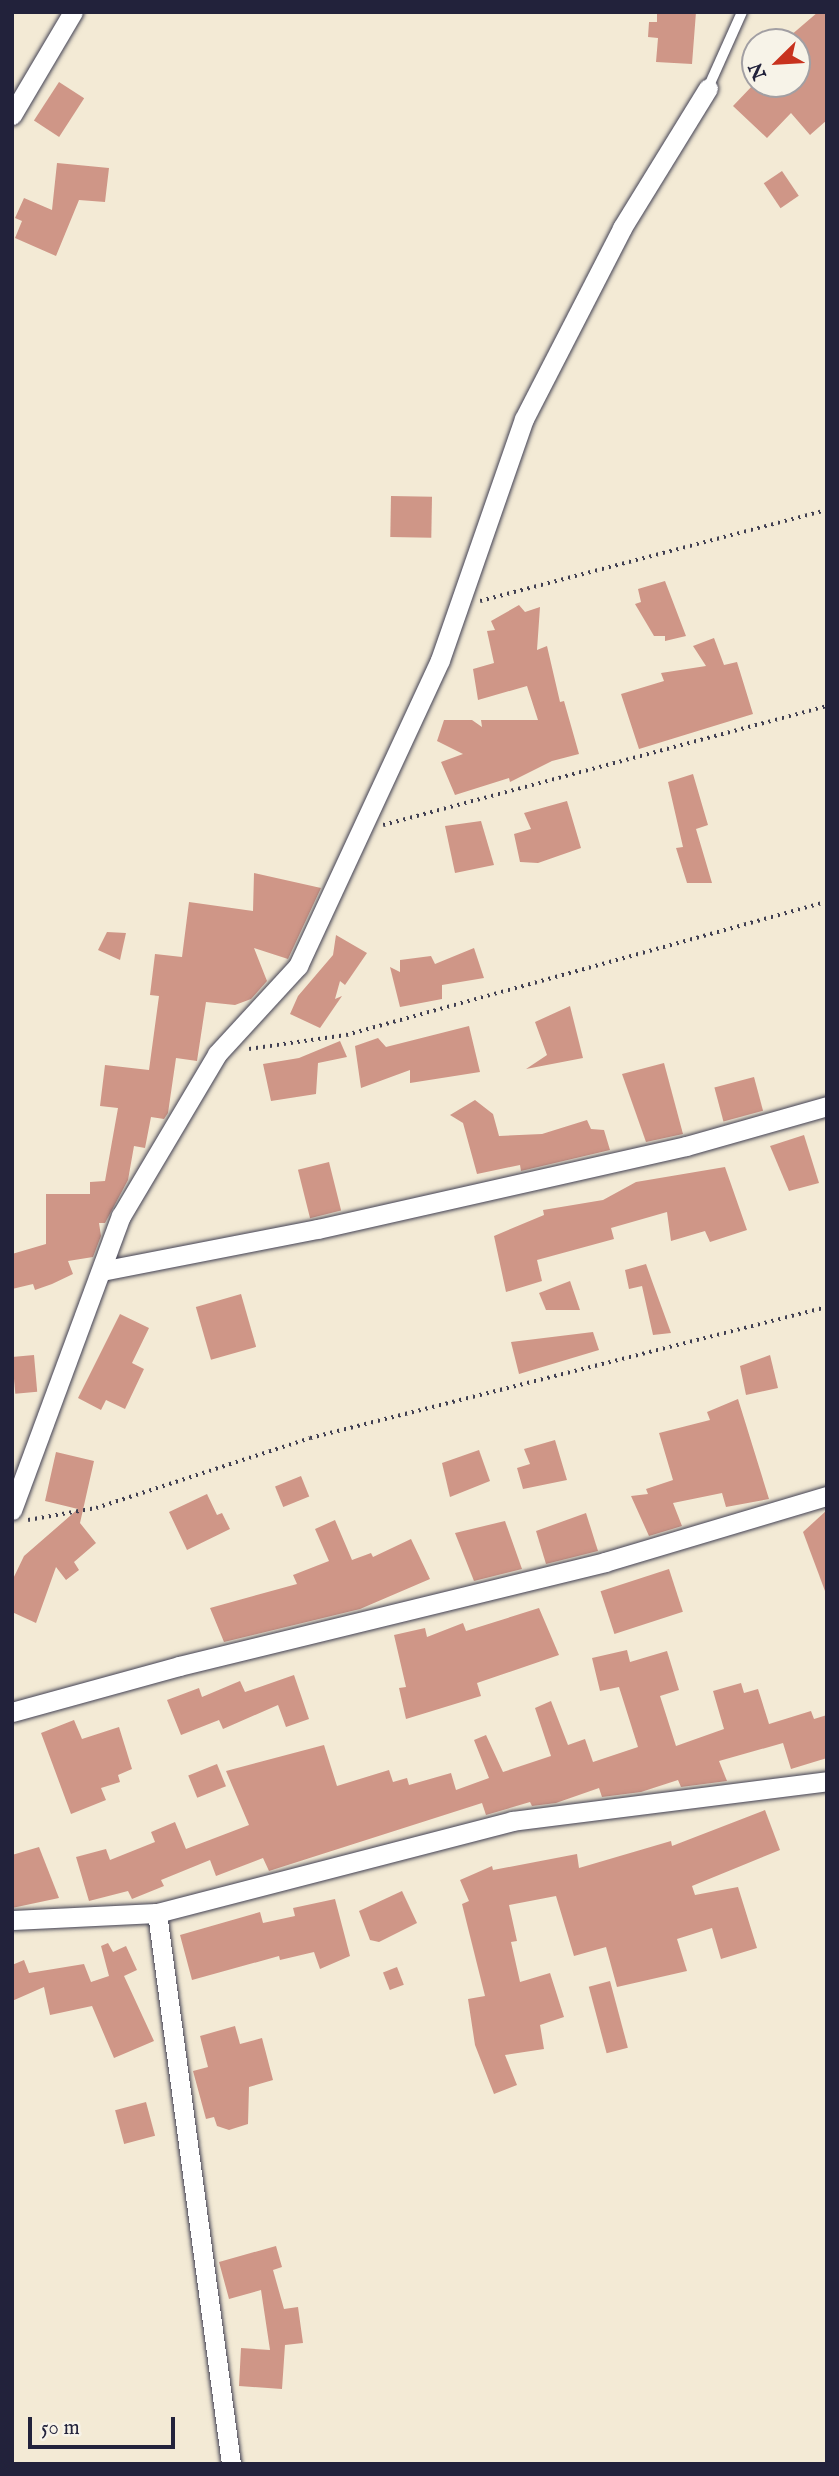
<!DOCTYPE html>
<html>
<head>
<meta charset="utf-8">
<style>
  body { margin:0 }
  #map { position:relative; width:839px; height:2476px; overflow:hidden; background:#f3ead5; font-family:"IM FELL English",serif }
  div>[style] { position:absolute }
  .building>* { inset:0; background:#cf9687; transform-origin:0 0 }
  .path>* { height:3.5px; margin-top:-1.75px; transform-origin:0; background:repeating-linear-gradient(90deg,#414052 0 2px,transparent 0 7px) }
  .roads { filter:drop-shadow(0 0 2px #414052) drop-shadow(0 0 2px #414052) }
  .service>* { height:10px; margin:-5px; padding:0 5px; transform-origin:5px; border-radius:5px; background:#fff }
  .minor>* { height:19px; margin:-9.5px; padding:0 9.5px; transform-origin:9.5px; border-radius:9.5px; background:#fff }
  span { translate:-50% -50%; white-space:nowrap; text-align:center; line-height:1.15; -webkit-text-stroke:5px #f7f3e8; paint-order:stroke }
  .frame { position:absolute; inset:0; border:14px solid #22223b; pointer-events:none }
  .north { position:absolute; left:741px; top:28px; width:70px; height:70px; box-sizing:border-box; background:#f7f3e8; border:2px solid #a29fa3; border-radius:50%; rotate:246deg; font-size:19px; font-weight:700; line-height:28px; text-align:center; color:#22223b }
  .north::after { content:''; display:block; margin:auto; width:24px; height:32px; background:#c8321e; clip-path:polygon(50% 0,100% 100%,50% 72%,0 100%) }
  .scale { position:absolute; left:28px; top:2417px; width:147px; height:32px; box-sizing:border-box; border:4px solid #22223b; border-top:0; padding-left:9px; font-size:21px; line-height:24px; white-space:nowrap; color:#22223b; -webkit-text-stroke:5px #f7f3e8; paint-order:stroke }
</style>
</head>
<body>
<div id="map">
  <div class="building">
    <i style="clip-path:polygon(657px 12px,696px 12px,692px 64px,656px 62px,658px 38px,648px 37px,649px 22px,657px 22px)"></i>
    <i style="clip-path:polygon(818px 12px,827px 12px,827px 120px,810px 135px,791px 113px,767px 138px,733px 106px,754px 84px,797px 84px,797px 42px,783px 42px)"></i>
    <i style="left:59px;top:82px;width:30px;height:46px;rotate:33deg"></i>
    <i style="clip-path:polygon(57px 163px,109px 168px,105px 202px,79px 200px,56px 256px,15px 238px,22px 221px,15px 218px,24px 198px,52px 210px)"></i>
    <i style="left:782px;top:171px;width:30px;height:22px;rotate:56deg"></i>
    <i style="left:391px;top:496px;width:41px;height:41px;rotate:1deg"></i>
    <i style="clip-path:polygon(665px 581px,686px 636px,665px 641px,665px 636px,654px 636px,635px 604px,641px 602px,638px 589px)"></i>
    <i style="clip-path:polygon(519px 605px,525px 612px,540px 607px,537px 650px,547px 646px,560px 702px,564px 701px,579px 754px,552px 761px,510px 782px,509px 778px,455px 795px,441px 762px,463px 754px,437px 741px,444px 720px,472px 720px,482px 727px,481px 720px,538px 720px,527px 686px,478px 700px,473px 669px,494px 663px,487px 631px,495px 630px,491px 621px)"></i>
    <i style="clip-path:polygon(714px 638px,724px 665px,737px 662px,753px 714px,639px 749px,621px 694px,664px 681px,661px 673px,706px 666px,693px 646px)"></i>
    <i style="clip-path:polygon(693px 774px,708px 825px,696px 829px,712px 883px,687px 883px,676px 848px,683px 847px,668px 782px)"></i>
    <i style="clip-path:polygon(567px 801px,581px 848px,538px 863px,520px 862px,514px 834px,531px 829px,524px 813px)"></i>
    <i style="clip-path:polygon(481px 821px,494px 865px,455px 873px,445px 826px)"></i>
    <i style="clip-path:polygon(254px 873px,321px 888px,288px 959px,254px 948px,267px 981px,251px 999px,235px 1005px,206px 1002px,197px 1061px,176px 1058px,168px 1113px,164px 1119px,151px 1117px,145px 1148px,134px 1146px,128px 1180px,105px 1223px,99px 1223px,101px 1236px,93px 1257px,68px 1261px,73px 1274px,52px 1284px,35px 1290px,33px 1284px,12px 1289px,12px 1254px,46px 1244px,46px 1194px,90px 1194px,90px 1182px,105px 1181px,118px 1108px,100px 1106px,105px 1065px,149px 1070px,159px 996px,150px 995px,155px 954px,182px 957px,189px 902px,253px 911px)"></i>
    <i style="clip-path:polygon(107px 932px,126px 933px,120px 960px,98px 950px)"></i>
    <i style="clip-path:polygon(336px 935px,367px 953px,345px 985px,340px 981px,335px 999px,342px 996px,320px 1028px,290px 1014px,298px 996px,333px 955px)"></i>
    <i style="clip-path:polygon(474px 948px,484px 978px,442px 985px,442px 999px,400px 1007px,390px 967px,400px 972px,400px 960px,431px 956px,435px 964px)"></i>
    <i style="clip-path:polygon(570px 1006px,583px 1058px,526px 1069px,547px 1055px,535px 1022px)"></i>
    <i style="clip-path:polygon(469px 1026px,480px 1072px,410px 1083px,410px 1070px,361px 1088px,355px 1046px,378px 1038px,386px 1047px)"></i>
    <i style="clip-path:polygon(340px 1041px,347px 1057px,318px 1063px,316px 1094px,271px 1101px,263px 1064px,299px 1058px)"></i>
    <i style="clip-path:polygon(664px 1063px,683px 1134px,646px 1142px,622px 1074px)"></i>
    <i style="left:754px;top:1077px;width:35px;height:41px;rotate:75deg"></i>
    <i style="clip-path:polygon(475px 1100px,493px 1114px,499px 1136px,542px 1134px,587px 1120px,591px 1129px,604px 1130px,610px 1150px,521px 1171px,520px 1165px,477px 1174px,463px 1123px,450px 1115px)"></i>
    <i style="clip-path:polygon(804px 1135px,819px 1183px,789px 1191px,770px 1146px)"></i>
    <i style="left:329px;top:1162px;width:50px;height:32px;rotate:76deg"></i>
    <i style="clip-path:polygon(725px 1167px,747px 1230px,710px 1242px,705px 1231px,671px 1241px,667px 1212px,611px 1228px,614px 1239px,537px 1260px,542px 1281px,506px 1292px,494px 1236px,544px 1215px,543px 1210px,603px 1200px,636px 1182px)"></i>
    <i style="clip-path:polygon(646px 1264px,652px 1281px,671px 1333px,653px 1335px,642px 1286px,629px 1289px,625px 1270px)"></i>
    <i style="clip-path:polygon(570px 1281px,580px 1310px,546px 1310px,539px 1293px)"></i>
    <i style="left:241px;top:1294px;width:55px;height:47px;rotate:74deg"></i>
    <i style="clip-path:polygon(120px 1314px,149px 1328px,132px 1363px,144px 1369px,125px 1409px,106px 1400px,101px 1410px,78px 1398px)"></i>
    <i style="clip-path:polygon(593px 1332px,599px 1350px,519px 1374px,511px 1342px)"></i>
    <i style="left:34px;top:1355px;width:37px;height:22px;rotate:85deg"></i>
    <i style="clip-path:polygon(770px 1355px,778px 1388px,746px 1395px,740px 1366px)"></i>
    <i style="clip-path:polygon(738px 1399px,769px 1499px,726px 1507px,722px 1493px,673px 1503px,682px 1526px,649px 1536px,631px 1496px,648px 1494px,646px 1489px,673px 1480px,659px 1433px,710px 1420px,707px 1412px)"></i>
    <i style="clip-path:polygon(555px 1440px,567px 1480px,523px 1489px,517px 1468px,530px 1464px,524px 1449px)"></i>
    <i style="clip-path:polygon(479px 1450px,490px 1481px,450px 1497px,442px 1463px)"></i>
    <i style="clip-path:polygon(56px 1452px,94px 1461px,80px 1523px,96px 1543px,74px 1562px,79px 1570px,66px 1580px,56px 1567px,36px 1623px,12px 1612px,12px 1581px,24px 1556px,78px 1509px,45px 1501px)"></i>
    <i style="left:301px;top:1476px;width:22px;height:28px;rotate:68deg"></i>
    <i style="clip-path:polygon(207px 1494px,217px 1515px,222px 1513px,230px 1529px,187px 1550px,169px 1512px)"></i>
    <i style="clip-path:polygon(827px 1510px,827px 1591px,825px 1591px,803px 1532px)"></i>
    <i style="clip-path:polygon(586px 1513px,598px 1551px,546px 1564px,536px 1531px)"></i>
    <i style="clip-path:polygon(335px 1520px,352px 1560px,371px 1553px,373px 1557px,411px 1539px,430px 1579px,360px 1609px,224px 1642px,210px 1608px,297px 1584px,293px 1575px,329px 1561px,315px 1529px)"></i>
    <i style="clip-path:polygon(505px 1521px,522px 1569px,474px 1581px,455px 1533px)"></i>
    <i style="left:669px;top:1569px;width:45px;height:72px;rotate:72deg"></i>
    <i style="clip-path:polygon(539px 1608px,559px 1655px,477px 1683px,481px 1696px,406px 1719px,399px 1688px,406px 1687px,394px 1635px,425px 1628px,427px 1637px,463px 1623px,466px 1631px)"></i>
    <i style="clip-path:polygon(627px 1650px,630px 1662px,667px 1651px,679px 1690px,660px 1696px,676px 1746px,724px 1729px,713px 1691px,741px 1683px,744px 1693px,758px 1689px,769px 1724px,811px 1711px,814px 1719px,827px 1715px,827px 1758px,791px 1769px,783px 1743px,719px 1761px,727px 1781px,681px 1787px,678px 1780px,641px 1792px,602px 1797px,599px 1788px,556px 1803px,532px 1806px,530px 1802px,486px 1815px,482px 1803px,269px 1871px,263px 1858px,216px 1876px,210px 1860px,161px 1880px,164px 1886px,132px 1899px,128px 1891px,89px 1901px,76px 1857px,106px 1849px,110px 1860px,155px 1842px,151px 1832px,175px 1822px,186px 1849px,249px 1825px,226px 1771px,324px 1745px,337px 1786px,389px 1770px,393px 1782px,407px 1778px,409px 1785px,451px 1773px,456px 1790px,489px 1778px,474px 1740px,486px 1735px,503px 1772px,551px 1756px,535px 1708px,551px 1701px,568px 1745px,585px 1739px,593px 1762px,638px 1747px,619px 1687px,600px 1691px,592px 1658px)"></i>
    <i style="clip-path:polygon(294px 1675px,309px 1719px,286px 1727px,278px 1705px,223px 1729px,219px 1720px,181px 1735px,167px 1700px,199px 1688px,202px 1697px,240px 1681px,245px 1692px)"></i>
    <i style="clip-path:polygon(74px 1720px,82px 1739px,119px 1727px,132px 1769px,118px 1775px,120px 1782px,101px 1788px,106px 1800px,71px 1814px,41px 1733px)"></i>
    <i style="left:217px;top:1764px;width:24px;height:31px;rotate:68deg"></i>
    <i style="clip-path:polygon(765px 1810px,780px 1850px,692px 1886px,695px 1895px,738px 1887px,757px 1948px,721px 1959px,712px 1928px,677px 1939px,687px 1971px,617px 1987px,606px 1947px,574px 1956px,556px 1896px,509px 1905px,517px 1941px,511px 1942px,520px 1982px,550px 1973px,564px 2017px,540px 2025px,544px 2049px,505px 2055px,517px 2085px,494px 2094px,475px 2045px,468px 1999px,485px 1996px,462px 1904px,469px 1901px,460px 1880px,492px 1866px,493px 1870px,577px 1854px,579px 1868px,671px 1841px,672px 1846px)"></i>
    <i style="clip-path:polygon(39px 1847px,59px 1898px,12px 1908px,12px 1855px)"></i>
    <i style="clip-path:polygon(402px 1891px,417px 1923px,379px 1942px,370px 1940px,359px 1911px)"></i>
    <i style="clip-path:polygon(335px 1899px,350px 1956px,320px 1969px,314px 1952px,280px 1960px,279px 1956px,192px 1980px,180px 1935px,260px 1912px,263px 1923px,295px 1916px,293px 1908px)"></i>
    <i style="clip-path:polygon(108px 1943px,113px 1952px,126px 1946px,137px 1970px,124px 1976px,154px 2041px,114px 2058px,92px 2006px,50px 2015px,44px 1987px,12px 2001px,12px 1965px,24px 1960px,29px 1973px,84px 1964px,91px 1982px,109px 1976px,101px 1946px)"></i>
    <i style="left:397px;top:1967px;width:19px;height:15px;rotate:69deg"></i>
    <i style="left:610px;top:1981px;width:69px;height:22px;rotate:75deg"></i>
    <i style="clip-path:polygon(235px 2026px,240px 2044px,262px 2038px,273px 2080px,249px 2087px,248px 2124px,229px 2130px,217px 2126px,214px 2117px,206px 2119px,193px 2071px,208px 2067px,200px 2036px)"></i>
    <i style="left:146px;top:2102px;width:35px;height:32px;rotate:75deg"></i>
    <i style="clip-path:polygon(276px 2246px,282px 2267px,273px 2270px,284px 2309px,298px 2307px,303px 2343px,285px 2345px,282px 2389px,239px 2386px,241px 2348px,270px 2350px,261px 2290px,229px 2299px,219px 2262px)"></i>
  </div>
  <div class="path">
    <i style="left:480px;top:601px;width:359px;rotate:-14.7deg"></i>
    <i style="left:383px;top:825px;width:460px;rotate:-15deg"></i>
    <i style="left:249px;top:1049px;width:98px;rotate:-8.2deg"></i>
    <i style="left:346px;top:1035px;width:499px;rotate:-15.5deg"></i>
    <i style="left:28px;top:1520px;width:69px;rotate:-10deg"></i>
    <i style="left:96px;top:1508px;width:225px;rotate:-18.1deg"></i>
    <i style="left:310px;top:1438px;width:533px;rotate:-14.22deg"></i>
  </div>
  <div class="roads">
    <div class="service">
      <i style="left:708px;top:88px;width:83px;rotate:-65.9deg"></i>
    </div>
    <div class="minor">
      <i style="left:12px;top:115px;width:120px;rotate:-59.4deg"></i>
      <i style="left:101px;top:1271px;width:221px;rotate:-11deg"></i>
      <i style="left:318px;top:1229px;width:377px;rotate:-12.7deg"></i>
      <i style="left:686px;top:1146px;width:147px;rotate:-15.8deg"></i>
      <i style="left:12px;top:1510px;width:314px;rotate:-69.7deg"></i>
      <i style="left:121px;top:1216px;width:188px;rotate:-59.3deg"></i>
      <i style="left:217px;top:1054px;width:120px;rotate:-47.4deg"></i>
      <i style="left:298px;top:966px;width:337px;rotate:-65.1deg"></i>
      <i style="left:440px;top:660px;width:255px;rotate:-70.8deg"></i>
      <i style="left:524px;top:419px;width:215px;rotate:-62.8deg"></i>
      <i style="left:622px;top:228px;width:164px;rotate:-58.4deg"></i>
      <i style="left:12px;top:1712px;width:173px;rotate:-15.4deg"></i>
      <i style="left:179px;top:1666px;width:439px;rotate:-13.7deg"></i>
      <i style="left:605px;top:1562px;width:232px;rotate:-16.6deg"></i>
      <i style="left:157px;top:1913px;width:556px;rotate:82.35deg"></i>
      <i style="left:12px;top:1920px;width:145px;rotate:-2.8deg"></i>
      <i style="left:157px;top:1913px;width:367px;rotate:-14.5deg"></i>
      <i style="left:512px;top:1821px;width:318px;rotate:-7.2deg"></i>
    </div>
  </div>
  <div class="frame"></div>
  <div class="north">N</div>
  <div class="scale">50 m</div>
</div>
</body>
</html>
